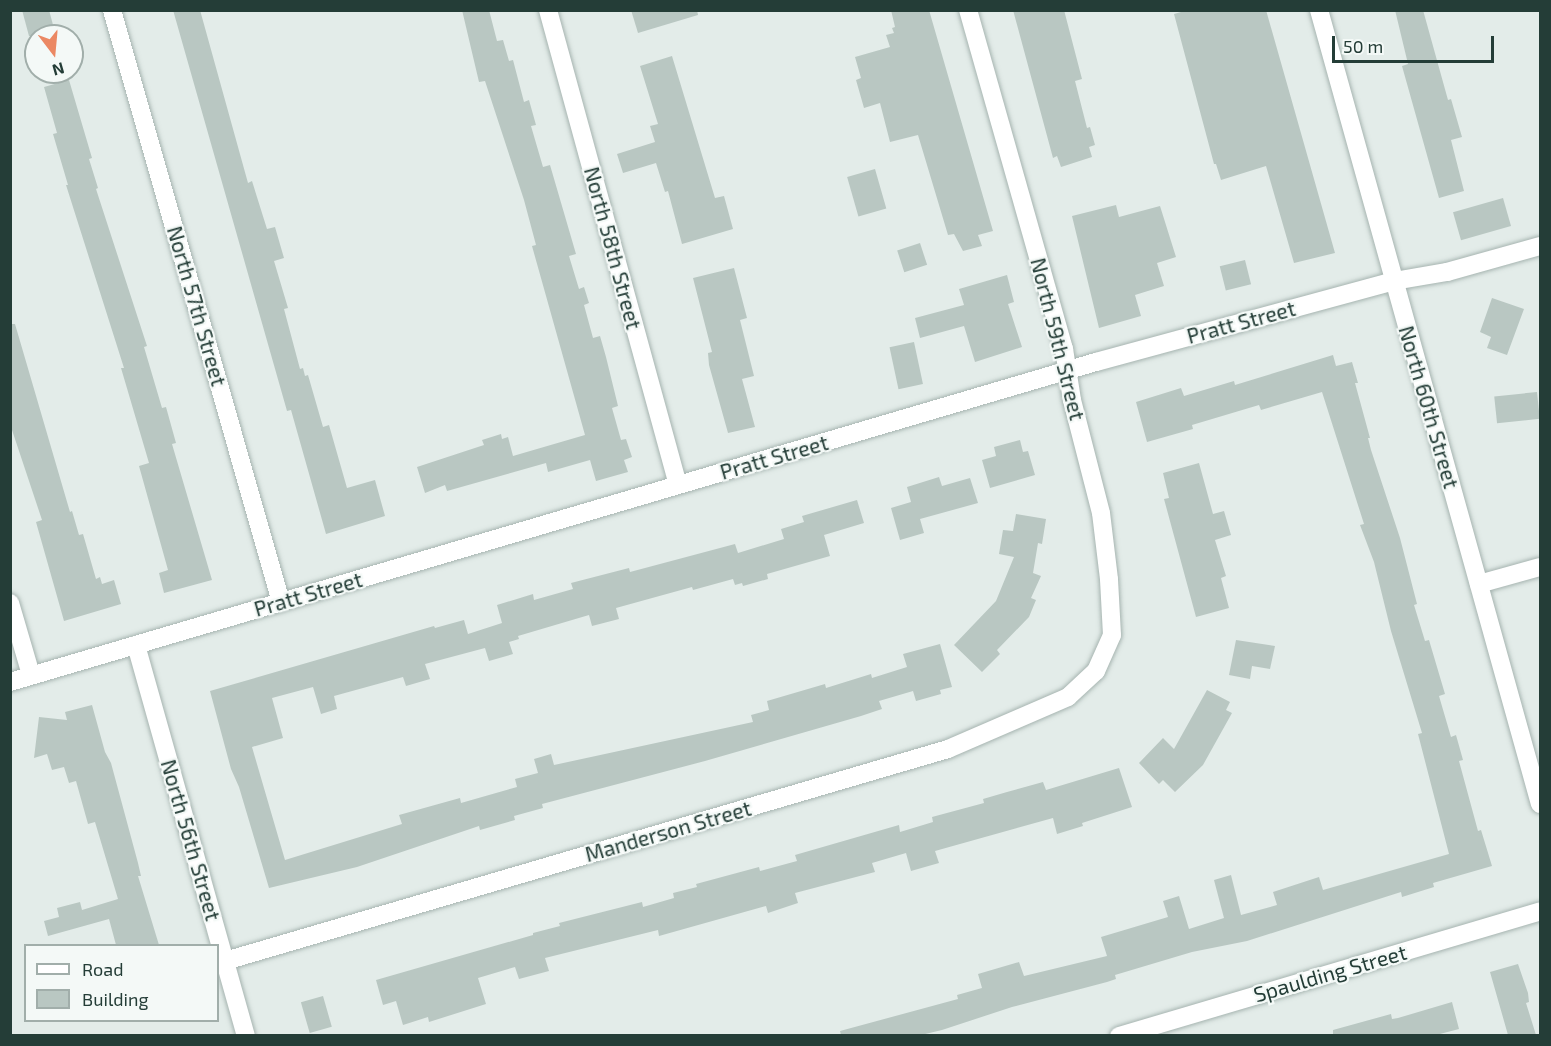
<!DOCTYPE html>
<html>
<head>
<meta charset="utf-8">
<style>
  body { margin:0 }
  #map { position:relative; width:1551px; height:1046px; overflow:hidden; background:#e3ece9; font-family:"Exo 2",sans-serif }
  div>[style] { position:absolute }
  .building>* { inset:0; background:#b9c7c2; transform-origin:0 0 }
  .roads { filter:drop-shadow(0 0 2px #a6b4b0) drop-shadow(0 0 2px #a6b4b0) }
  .street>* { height:18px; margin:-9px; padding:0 9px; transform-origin:9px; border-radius:9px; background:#fff }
  .secondary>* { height:18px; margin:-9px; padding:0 9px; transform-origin:9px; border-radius:9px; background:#fff }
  span { translate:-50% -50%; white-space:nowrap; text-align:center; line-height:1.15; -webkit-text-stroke:4.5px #f4f9f7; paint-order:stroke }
  .street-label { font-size:21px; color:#243d37 }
  .frame { position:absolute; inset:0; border:12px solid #243d37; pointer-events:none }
  .legend { position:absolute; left:24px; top:944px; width:195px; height:78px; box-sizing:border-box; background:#f4f9f7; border:2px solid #a1aeaa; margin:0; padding:8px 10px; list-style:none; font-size:18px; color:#243d37 }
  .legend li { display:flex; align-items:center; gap:12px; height:30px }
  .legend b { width:30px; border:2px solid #a1aeaa }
  .north { position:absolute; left:24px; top:24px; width:60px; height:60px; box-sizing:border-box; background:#f4f9f7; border:2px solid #a1aeaa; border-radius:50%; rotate:164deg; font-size:16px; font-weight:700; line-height:24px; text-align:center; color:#243d37 }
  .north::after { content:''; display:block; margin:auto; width:21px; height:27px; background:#eb8863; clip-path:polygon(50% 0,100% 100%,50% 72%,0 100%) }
  .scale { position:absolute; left:1332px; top:36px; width:162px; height:27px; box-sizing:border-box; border:3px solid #243d37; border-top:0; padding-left:8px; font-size:18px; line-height:21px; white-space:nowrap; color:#243d37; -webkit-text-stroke:4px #f4f9f7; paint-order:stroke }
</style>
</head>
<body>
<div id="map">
  <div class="building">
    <i style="clip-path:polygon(22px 10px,49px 10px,56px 36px,29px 36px)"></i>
    <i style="clip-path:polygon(173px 10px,200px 10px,248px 183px,252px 181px,267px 229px,275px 227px,284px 258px,274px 261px,288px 308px,284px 309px,300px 369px,303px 368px,305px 376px,308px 375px,323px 427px,329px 425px,347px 488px,375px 480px,385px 516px,326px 534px,291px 410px,287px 411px)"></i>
    <i style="clip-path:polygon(462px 10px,489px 10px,497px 41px,503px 40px,509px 61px,513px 60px,524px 102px,529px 100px,536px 125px,531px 126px,543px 167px,550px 165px,576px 254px,569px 256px,579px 289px,584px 287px,589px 303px,584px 305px,593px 338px,600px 336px,606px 357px,618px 406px,612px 408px,621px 440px,626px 439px,632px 457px,624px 460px,628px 472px,596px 481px,590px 460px,548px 472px,546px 463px,447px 491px,445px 485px,425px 493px,417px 467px,484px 445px,482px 440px,501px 434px,502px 439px,508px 437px,513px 456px,585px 435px,532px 246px,536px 245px,524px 200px,485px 81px,479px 82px)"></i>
    <i style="clip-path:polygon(631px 10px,697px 10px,698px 15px,638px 33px)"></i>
    <i style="clip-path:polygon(891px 10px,929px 10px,993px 231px,978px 235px,982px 246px,963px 251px,954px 234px,948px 235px,918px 135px,890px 142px,880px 103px,864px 108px,856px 80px,861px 78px,855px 57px,890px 47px,886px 35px,894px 33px,892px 28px,895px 27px)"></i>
    <i style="clip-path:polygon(1013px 10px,1064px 10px,1082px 79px,1075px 81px,1087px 128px,1090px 127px,1095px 145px,1089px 147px,1092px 157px,1061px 167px,1057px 156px,1053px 158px)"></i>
    <i style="clip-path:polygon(1188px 10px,1266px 10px,1335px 253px,1294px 263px,1266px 166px,1221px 180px,1216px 164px,1214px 164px,1174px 14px)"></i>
    <i style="clip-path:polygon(1395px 10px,1423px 10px,1448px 100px,1451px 99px,1462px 137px,1451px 140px,1464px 191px,1439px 198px,1402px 66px,1408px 64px)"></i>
    <i style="clip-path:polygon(672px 56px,715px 198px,724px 196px,733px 229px,682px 244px,668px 191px,665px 192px,656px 163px,623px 173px,617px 154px,655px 142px,650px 126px,658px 124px,640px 66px)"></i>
    <i style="clip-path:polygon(69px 80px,92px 158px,89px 159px,98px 188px,96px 189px,147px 346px,144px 347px,162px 408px,166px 407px,176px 443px,172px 444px,212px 580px,164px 593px,159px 573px,168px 570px,139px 466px,149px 463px,121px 368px,124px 368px,66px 185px,68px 185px,53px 134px,57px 133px,44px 87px)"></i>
    <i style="left:875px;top:169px;width:41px;height:29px;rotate:74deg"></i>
    <i style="left:1503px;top:198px;width:29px;height:52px;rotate:74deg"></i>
    <i style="clip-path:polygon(1116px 205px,1119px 217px,1160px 206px,1176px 257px,1157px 263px,1164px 286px,1135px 295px,1141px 316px,1099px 328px,1072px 216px)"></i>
    <i style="left:920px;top:243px;width:23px;height:24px;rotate:72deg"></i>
    <i style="left:1245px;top:260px;width:25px;height:26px;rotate:76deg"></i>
    <i style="clip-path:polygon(734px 268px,747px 318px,740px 320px,754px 376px,742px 379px,755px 427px,728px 433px,709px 365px,708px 353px,712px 352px,693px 278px)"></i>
    <i style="clip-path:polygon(1007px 275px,1014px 302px,1008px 304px,1022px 347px,975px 362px,964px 326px,920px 338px,915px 318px,964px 305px,959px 289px)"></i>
    <i style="clip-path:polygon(1492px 298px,1524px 309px,1507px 355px,1487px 348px,1491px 337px,1480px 332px)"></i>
    <i style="clip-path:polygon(10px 324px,15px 324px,70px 512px,72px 511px,79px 535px,83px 534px,96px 579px,100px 577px,102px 584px,114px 580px,121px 604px,64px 621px,36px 522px,42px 520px,10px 424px)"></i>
    <i style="left:914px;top:342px;width:43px;height:25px;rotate:78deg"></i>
    <i style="clip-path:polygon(1333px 355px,1336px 366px,1352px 362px,1358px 383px,1355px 383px,1370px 438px,1368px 438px,1371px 450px,1400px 538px,1417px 604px,1414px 605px,1425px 641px,1429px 640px,1445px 694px,1439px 696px,1451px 737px,1456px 735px,1463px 760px,1459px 761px,1478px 831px,1481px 830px,1492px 866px,1433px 883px,1434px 887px,1402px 897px,1401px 892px,1247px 941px,1192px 952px,1115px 975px,1116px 979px,1107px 982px,1012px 1007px,942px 1030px,921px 1035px,841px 1035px,840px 1031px,958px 999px,957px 995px,982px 988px,978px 974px,1019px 962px,1024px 976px,1107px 956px,1101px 937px,1168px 917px,1163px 901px,1179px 896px,1189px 929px,1224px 918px,1214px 880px,1231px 875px,1241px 915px,1277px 905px,1273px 892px,1319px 877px,1323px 890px,1449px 854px,1418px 734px,1422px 733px,1391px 631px,1374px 562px,1360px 525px,1364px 524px,1322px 392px,1261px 410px,1259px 405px,1192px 425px,1193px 429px,1147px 442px,1136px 402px,1181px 388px,1184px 396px,1234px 381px,1235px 385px)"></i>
    <i style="left:1537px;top:392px;width:27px;height:43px;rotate:84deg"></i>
    <i style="clip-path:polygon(1020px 440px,1023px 452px,1028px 451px,1035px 475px,990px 488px,982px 460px,996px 456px,994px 447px)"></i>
    <i style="clip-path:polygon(1199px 463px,1213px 514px,1224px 511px,1231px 535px,1215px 540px,1226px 576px,1221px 578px,1229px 608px,1196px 617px,1164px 499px,1169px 498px,1163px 473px)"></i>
    <i style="clip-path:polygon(939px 477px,942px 486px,970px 478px,978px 503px,920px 519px,924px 533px,900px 540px,891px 508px,911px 502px,907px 487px)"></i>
    <i style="clip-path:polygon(857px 500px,864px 523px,824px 535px,830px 556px,767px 574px,768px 579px,743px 586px,742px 583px,735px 585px,733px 579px,693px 590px,692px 587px,616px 608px,619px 619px,592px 626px,589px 615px,518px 636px,519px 639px,509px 642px,513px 654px,489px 661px,485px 648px,425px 664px,430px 679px,406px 686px,403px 677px,334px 696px,337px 709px,321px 714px,313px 687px,272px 698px,283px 738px,252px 747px,285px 860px,402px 824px,399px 815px,460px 798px,461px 803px,517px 787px,515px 779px,538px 773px,534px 759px,551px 754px,554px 765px,753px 722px,751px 715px,769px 710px,767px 701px,825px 684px,826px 688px,871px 674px,872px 678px,907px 667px,903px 654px,940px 644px,952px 687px,940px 690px,941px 694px,916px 701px,913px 691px,879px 701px,882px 709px,861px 716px,705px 761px,542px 804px,543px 808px,514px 816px,515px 820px,480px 830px,479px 826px,357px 867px,269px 888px,239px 787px,231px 769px,210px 691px,434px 626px,435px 628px,464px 620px,468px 634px,502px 623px,497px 605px,533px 594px,534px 600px,573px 589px,571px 583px,629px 568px,630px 572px,735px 544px,738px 553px,784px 539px,781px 529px,804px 522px,802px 516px)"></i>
    <i style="clip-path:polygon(1016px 514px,1046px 519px,1042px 544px,1038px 543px,1033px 573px,1041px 576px,1031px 598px,1036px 600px,1029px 617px,997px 650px,1000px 654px,982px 672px,954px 645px,996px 601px,1014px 557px,999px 554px,1003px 530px,1013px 531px)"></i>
    <i style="clip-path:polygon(1236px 640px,1275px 646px,1270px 669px,1252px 666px,1250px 679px,1229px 675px)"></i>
    <i style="clip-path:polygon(1207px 690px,1230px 702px,1226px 710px,1232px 713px,1203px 765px,1175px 792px,1163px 780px,1159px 784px,1139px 763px,1163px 738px,1174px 749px)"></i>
    <i style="clip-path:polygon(92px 705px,105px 752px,111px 763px,138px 863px,141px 876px,138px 876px,159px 945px,116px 945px,109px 919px,48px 936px,44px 921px,59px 917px,57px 908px,80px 902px,82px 910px,118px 899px,95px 822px,88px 824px,76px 781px,69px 783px,64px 767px,52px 770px,47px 754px,34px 758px,39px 717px,67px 720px,65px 712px)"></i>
    <i style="clip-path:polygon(1119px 768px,1132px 807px,1082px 823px,1083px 826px,1057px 834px,1053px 818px,935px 851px,939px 863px,911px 871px,906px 853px,872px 863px,875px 872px,795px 893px,798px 903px,768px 913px,766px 906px,659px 936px,658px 930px,545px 958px,549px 971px,519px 979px,515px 967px,478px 978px,486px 1004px,429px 1022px,428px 1017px,403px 1025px,396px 1001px,383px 1005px,376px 980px,533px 935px,533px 933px,560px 926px,559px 923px,642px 902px,643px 907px,674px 898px,673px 893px,697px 887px,696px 884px,759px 867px,760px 871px,797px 861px,795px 855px,899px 825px,900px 832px,933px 822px,932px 817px,984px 803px,983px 799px,1007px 792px,1043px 782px,1046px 790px)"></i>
    <i style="clip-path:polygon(1518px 964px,1528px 993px,1529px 1002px,1526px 1003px,1536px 1035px,1508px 1035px,1490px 972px)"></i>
    <i style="left:323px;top:996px;width:32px;height:23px;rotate:74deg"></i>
    <i style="clip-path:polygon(1452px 1002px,1459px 1029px,1436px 1035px,1333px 1035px,1333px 1030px,1391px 1014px,1392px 1019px,1398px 1018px)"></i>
  </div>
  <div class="roads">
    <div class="street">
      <i style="left:112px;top:10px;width:616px;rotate:74.07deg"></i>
      <i style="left:548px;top:10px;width:492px;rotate:74.7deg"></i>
      <i style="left:1479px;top:584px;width:63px;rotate:-15.6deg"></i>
      <i style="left:10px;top:603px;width:75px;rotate:73.7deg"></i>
      <i style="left:136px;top:645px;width:406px;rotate:74.3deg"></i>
      <i style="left:10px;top:682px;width:1132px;rotate:-16.42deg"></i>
      <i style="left:1096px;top:362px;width:309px;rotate:-15.2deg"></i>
      <i style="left:1394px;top:281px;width:54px;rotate:-9.6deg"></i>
      <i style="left:1447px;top:272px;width:97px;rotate:-15.6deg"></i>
      <i style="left:225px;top:961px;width:753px;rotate:-16.34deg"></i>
      <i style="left:948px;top:749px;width:131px;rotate:-23.4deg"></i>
      <i style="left:1068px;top:697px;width:38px;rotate:-43deg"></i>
      <i style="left:1096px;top:671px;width:39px;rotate:-66deg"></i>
      <i style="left:1112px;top:635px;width:56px;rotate:-93.1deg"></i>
      <i style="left:1109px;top:579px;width:66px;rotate:-96.9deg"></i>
      <i style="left:1101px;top:513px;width:117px;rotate:-104.4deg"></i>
      <i style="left:1072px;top:400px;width:52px;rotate:-98.9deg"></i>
      <i style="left:1064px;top:349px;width:352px;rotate:-105.8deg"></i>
      <i style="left:1119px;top:1036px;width:439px;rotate:-16.5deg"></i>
    </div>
    <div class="secondary">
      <i style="left:1319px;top:10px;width:824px;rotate:74.45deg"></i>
    </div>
  </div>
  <div class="street-label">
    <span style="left:613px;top:248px;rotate:75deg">North 58th Street</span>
    <span style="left:197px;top:306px;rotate:74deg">North 57th Street</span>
    <span style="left:1241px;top:322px;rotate:-15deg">Pratt Street</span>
    <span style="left:1058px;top:339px;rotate:76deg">North 59th Street</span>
    <span style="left:1429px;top:407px;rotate:74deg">North 60th Street</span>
    <span style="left:774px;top:457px;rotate:-16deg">Pratt Street</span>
    <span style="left:308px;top:594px;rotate:-16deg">Pratt Street</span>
    <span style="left:668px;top:831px;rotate:-16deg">Manderson Street</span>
    <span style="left:191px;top:840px;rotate:74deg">North 56th Street</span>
    <span style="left:1330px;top:973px;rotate:-16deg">Spaulding Street</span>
  </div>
  <div class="frame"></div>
  <ul class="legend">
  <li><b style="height:8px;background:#fff"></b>Road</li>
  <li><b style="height:16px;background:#b9c7c2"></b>Building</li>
  </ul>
  <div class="north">N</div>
  <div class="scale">50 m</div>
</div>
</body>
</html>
